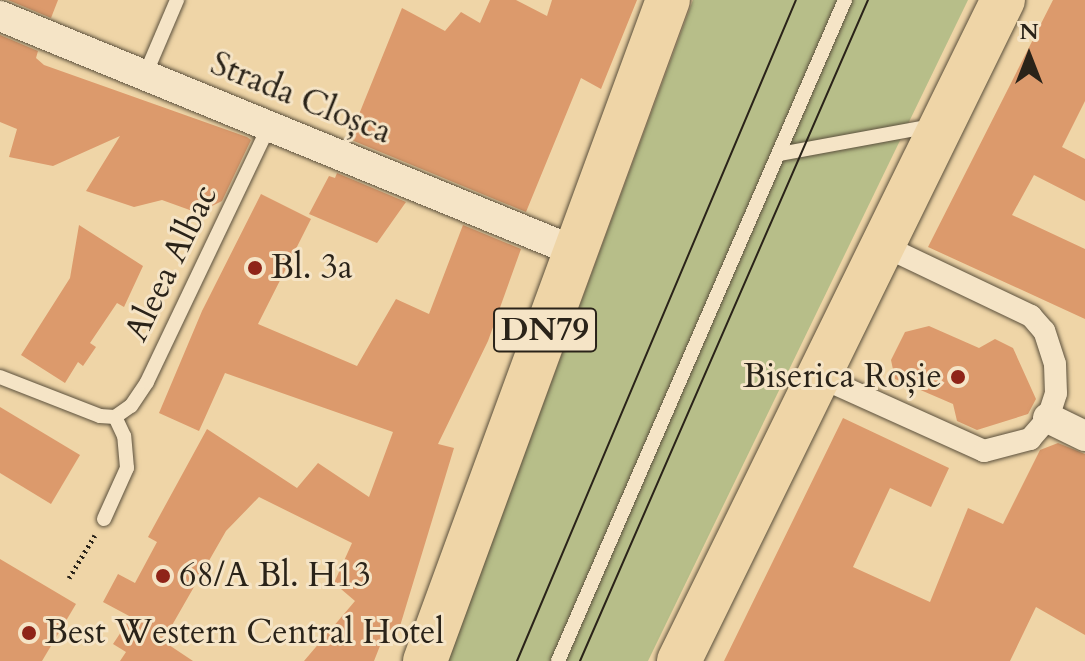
<!DOCTYPE html>
<html>
<head>
<meta charset="utf-8">
<style>
  body { margin:0 }
  #map { position:relative; width:1085px; height:661px; overflow:hidden; background:#efd5a7; font-family:Cardo,serif }
  div>[style] { position:absolute }
  .green>* { inset:0; background:#b7be89 }
  .building>* { inset:0; background:#dc9a6c }
  .path>* { height:5px; margin-top:-2.5px; transform-origin:0; background:repeating-linear-gradient(90deg,#2a2319 0 2px,transparent 0 6px) }
  .roads { filter:drop-shadow(0 0 2px #5b503c) drop-shadow(0 0 2px #5b503c) }
  .service>* { height:14px; margin:-7px; padding:0 7px; transform-origin:7px; border-radius:7px; background:#f5e4c6 }
  .pedestrian>* { height:22px; margin:-11px; padding:0 11px; transform-origin:11px; border-radius:11px; background:#f5e4c6 }
  .minor>* { height:30px; margin:-15px; padding:0 15px; transform-origin:15px; border-radius:15px; background:#f5e4c6 }
  .primary>* { height:44px; margin:-22px; padding:0 22px; transform-origin:22px; border-radius:22px; background:#efd5a7 }
  .tram>* { height:2px; margin:-1px; padding:0 1px; transform-origin:1px; border-radius:1px; background:#2a2319 }
  .dots>* { width:22px; height:22px; translate:-50% -50%; box-sizing:border-box; border:4px solid #f5e4c6; border-radius:50% }
  span { translate:-50% -50%; white-space:nowrap; text-align:center; line-height:1.15; -webkit-text-stroke:6px #f5e4c6; paint-order:stroke }
  .shield-label span { padding:2px 6px; background:#f5e4c6; border:2px solid; border-radius:6px; -webkit-text-stroke-width:0 }
  .shield-label { font-size:32px; color:#2a2319; font-weight:700 }
  .street-label { font-size:34px; color:#2a2319 }
  .poi-label { font-size:34px; color:#2a2319 }
  .left { translate:0 -50%; text-align:left }
  .right { translate:-100% -50%; text-align:right }
  .north { position:absolute; left:989px; top:16px; width:80px; height:80px; -webkit-text-stroke:6px #f5e4c6; paint-order:stroke; rotate:0deg; font-size:22px; font-weight:700; line-height:32px; text-align:center; color:#2a2319 }
  .north::after { content:''; display:block; margin:auto; width:28px; height:36px; background:#2a2319; clip-path:polygon(50% 0,100% 100%,50% 72%,0 100%) }
</style>
</head>
<body>
<div id="map">
  <div class="green">
    <i style="clip-path:polygon(693px 0,968px 0,648px 661px,448px 661px)"></i>
  </div>
  <div class="building">
    <i style="clip-path:polygon(8px 0,58px 0,51px 18px)"></i>
    <i style="clip-path:polygon(490px 0,516px 0,547px 16px,552px 0,637px 0,601px 89px,581px 78px,526px 212px,349px 139px,402px 8px,445px 31px,461px 12px,480px 23px)"></i>
    <i style="clip-path:polygon(1053px 0,1085px 0,1085px 101px,1062px 147px,1085px 159px,1085px 201px,1034px 175px,1012px 215px,1085px 249px,1085px 319px,928px 247px)"></i>
    <i style="clip-path:polygon(0 35px,38px 51px,36px 58px,44px 65px,247px 137px,251px 140px,222px 201px,198px 213px,162px 200px,134px 207px,86px 191px,120px 136px,53px 166px,9px 157px,17px 129px,0 122px)"></i>
    <i style="clip-path:polygon(337px 173px,406px 202px,377px 243px,309px 214px,329px 176px,335px 178px)"></i>
    <i style="clip-path:polygon(261px 194px,311px 219px,258px 324px,357px 366px,396px 299px,429px 314px,463px 225px,521px 249px,488px 341px,438px 444px,454px 448px,397px 636px,387px 628px,374px 661px,304px 661px,355px 601px,334px 583px,352px 543px,259px 497px,226px 531px,163px 641px,193px 661px,120px 661px,126px 652px,113px 644px,131px 617px,103px 602px,118px 574px,135px 583px,157px 542px,148px 537px,207px 429px,297px 488px,318px 463px,369px 497px,393px 432px,225px 373px,199px 431px,159px 413px,202px 311px)"></i>
    <i style="clip-path:polygon(79px 225px,143px 266px,124px 307px,117px 303px,90px 343px,96px 347px,83px 366px,78px 362px,65px 383px,21px 355px,70px 278px)"></i>
    <i style="clip-path:polygon(929px 326px,979px 348px,995px 339px,1013px 348px,1036px 399px,1028px 414px,977px 430px,957px 421px,953px 404px,895px 379px,891px 360px,905px 332px)"></i>
    <i style="clip-path:polygon(0 407px,80px 455px,51px 504px,0 473px)"></i>
    <i style="clip-path:polygon(843px 418px,949px 468px,931px 507px,890px 488px,853px 567px,930px 602px,968px 508px,1003px 524px,1040px 450px,1058px 443px,1085px 454px,1085px 635px,1036px 607px,1010px 661px,724px 661px)"></i>
    <i style="clip-path:polygon(0 559px,76px 604px,42px 661px,0 661px)"></i>
  </div>
  <div class="path">
    <i style="left:69px;top:578px;width:50px;rotate:-58.8deg"></i>
  </div>
  <div class="roads">
    <div class="service">
      <i style="left:145px;top:75px;width:82px;rotate:-66.9deg"></i>
      <i style="left:779px;top:154px;width:156px;rotate:-10.4deg"></i>
      <i style="left:0;top:377px;width:107px;rotate:21.3deg"></i>
      <i style="left:100px;top:416px;width:15px;rotate:4deg"></i>
      <i style="left:115px;top:417px;width:19px;rotate:-35deg"></i>
      <i style="left:131px;top:406px;width:29px;rotate:-56deg"></i>
      <i style="left:147px;top:382px;width:284px;rotate:-64.5deg"></i>
      <i style="left:104px;top:519px;width:56px;rotate:-65.7deg"></i>
      <i style="left:127px;top:468px;width:32px;rotate:-95deg"></i>
      <i style="left:124px;top:436px;width:21px;rotate:-115deg"></i>
      <i style="left:558px;top:661px;width:721px;rotate:-66.53deg"></i>
    </div>
    <div class="pedestrian">
      <i style="left:820px;top:377px;width:180px;rotate:24.3deg"></i>
      <i style="left:984px;top:451px;width:48px;rotate:-14.6deg"></i>
      <i style="left:1030px;top:439px;width:28px;rotate:-49deg"></i>
      <i style="left:1048px;top:418px;width:26px;rotate:-72deg"></i>
      <i style="left:1056px;top:393px;width:29px;rotate:-92deg"></i>
      <i style="left:1055px;top:364px;width:35px;rotate:-108deg"></i>
      <i style="left:1044px;top:331px;width:20px;rotate:-131deg"></i>
      <i style="left:1031px;top:316px;width:163px;rotate:-154.5deg"></i>
    </div>
    <div class="minor">
      <i style="left:0;top:16px;width:620px;rotate:22.26deg"></i>
      <i style="left:1048px;top:418px;width:41px;rotate:25.9deg"></i>
    </div>
    <div class="primary">
      <i style="left:425px;top:661px;width:704px;rotate:-69.82deg"></i>
      <i style="left:679px;top:661px;width:736px;rotate:-63.89deg"></i>
    </div>
  </div>
  <div class="tram">
    <i style="left:517px;top:661px;width:717px;rotate:-67.12deg"></i>
    <i style="left:580px;top:661px;width:721px;rotate:-66.46deg"></i>
  </div>
  <div class="dots">
    <i style="left:255px;top:268px;background:#8f2418"></i>
    <i style="left:958px;top:377px;background:#8f2418"></i>
    <i style="left:163px;top:576px;background:#8f2418"></i>
    <i style="left:29px;top:633px;background:#8f2418"></i>
  </div>
  <div class="shield-label">
    <span style="left:545px;top:330px">DN79</span>
  </div>
  <div class="street-label">
    <span style="left:301px;top:98px;rotate:22deg">Strada Cloșca</span>
    <span style="left:171px;top:263px;rotate:-64deg">Aleea Albac</span>
  </div>
  <div class="poi-label">
    <span class="left" style="left:271px;top:268px">Bl. 3a</span>
    <span class="right" style="left:942px;top:377px">Biserica Roșie</span>
    <span class="left" style="left:179px;top:576px">68/A Bl. H13</span>
    <span class="left" style="left:45px;top:633px">Best Western Central Hotel</span>
  </div>
  <div class="north">N</div>
</div>
</body>
</html>
